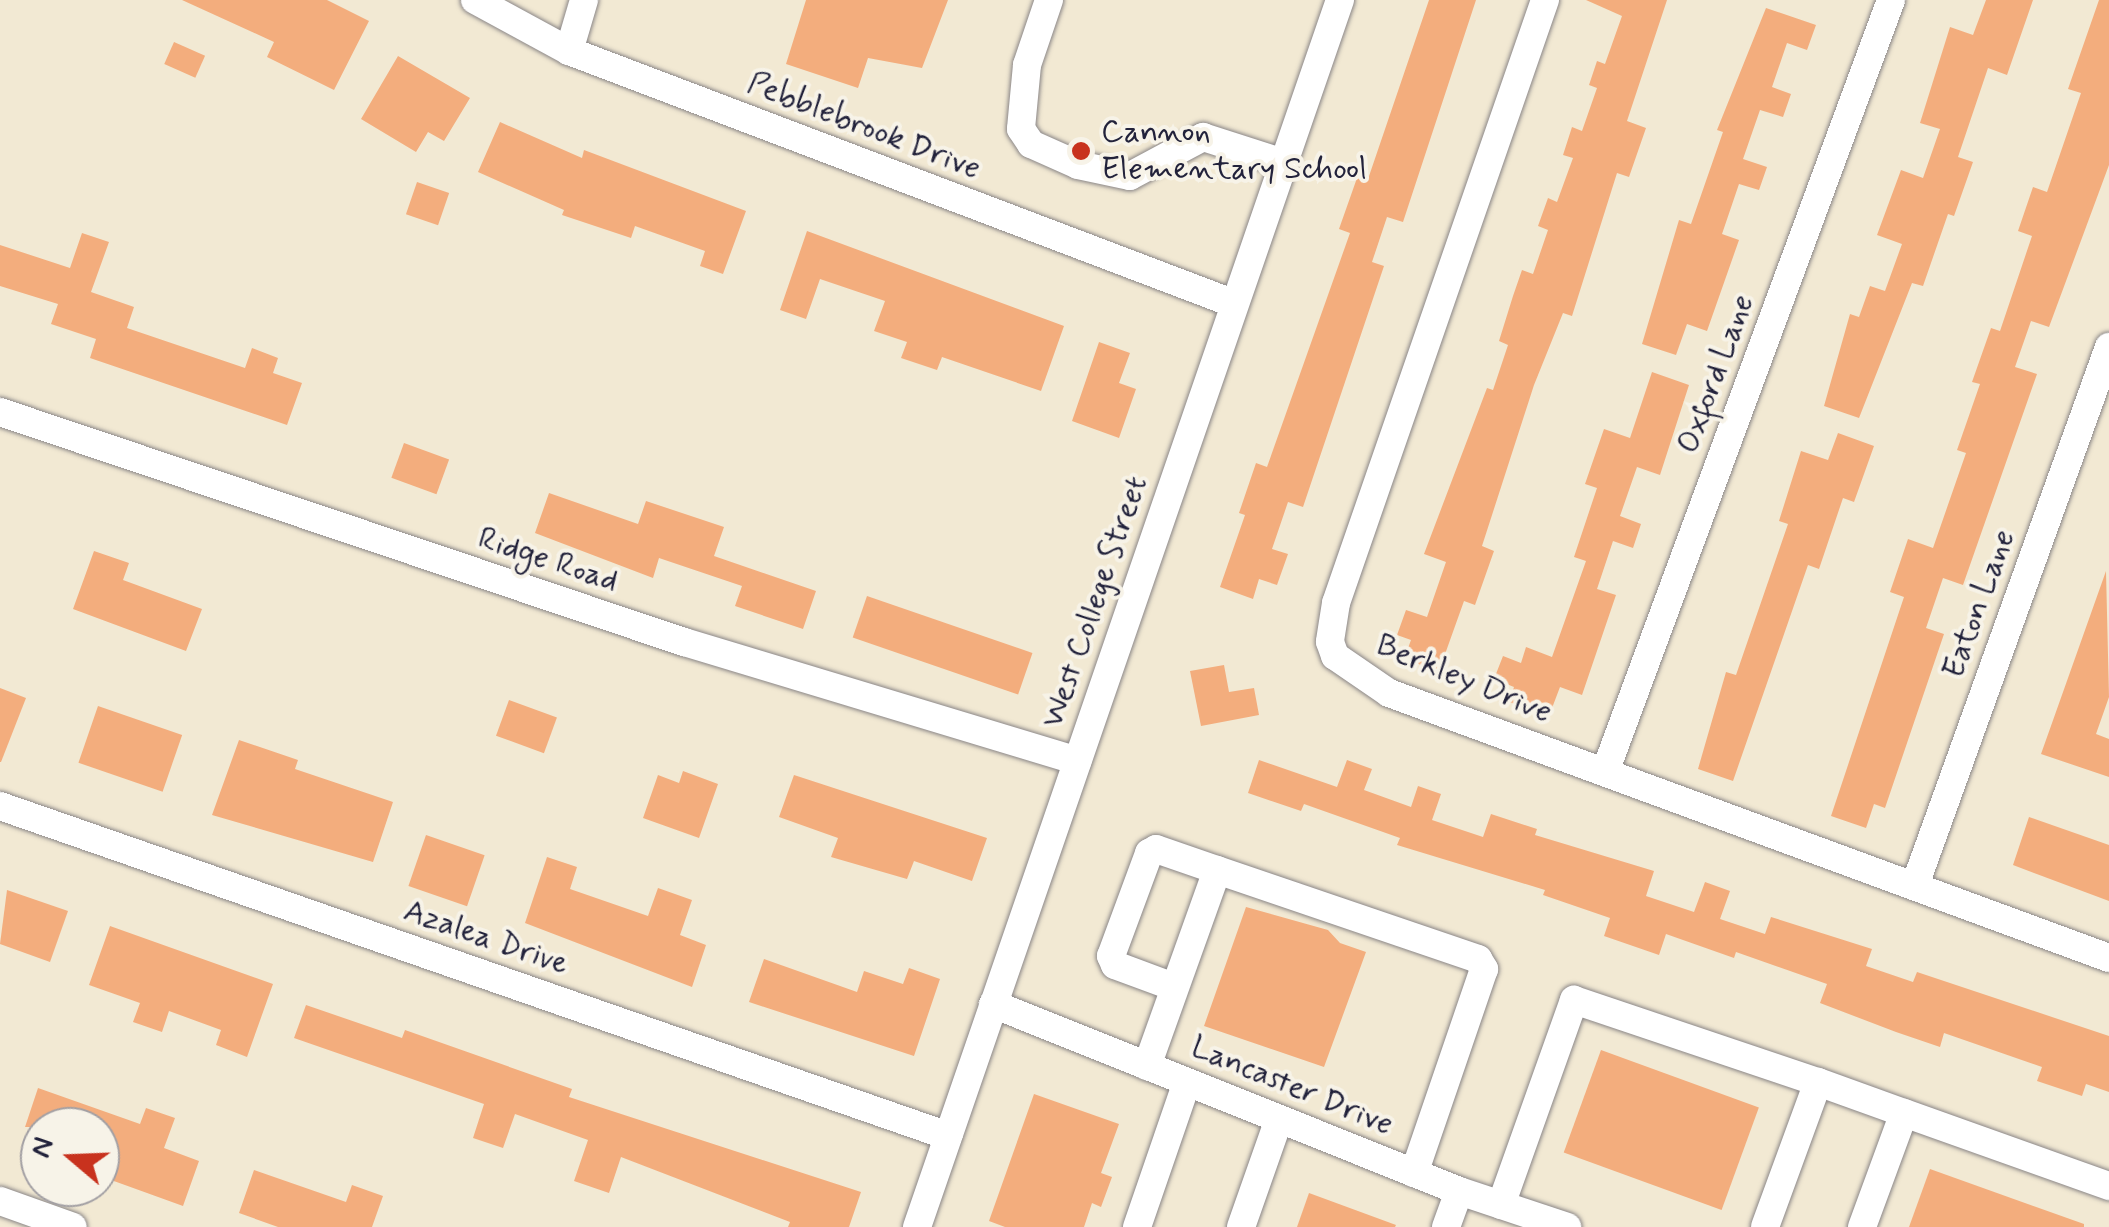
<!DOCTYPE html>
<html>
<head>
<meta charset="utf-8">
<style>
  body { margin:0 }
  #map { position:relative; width:2109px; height:1227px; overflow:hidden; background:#f2e9d3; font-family:Mynerve,sans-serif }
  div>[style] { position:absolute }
  .building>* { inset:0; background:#f3ad7d; transform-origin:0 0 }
  .roads { filter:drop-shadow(0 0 2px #8a8687) drop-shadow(0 0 2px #8a8687) }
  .minor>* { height:28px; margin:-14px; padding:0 14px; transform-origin:14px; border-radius:14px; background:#fff }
  .dots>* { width:28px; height:28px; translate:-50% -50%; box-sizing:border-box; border:5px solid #f7f3e8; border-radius:50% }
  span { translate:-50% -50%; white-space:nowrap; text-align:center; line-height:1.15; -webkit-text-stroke:8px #f7f3e8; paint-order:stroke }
  .street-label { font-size:32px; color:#22223b }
  .poi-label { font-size:32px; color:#22223b }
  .left { translate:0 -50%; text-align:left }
  .north { position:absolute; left:20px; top:1107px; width:100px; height:100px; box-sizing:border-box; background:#f7f3e8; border:2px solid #a29fa3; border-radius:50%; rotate:289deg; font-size:28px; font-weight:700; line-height:40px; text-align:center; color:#22223b }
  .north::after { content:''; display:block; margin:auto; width:35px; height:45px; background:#c8321e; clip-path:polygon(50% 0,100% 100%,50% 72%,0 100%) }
</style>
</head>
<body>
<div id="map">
  <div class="building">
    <i style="clip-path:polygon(182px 0,327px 0,369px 21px,334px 90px,267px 57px,274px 42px)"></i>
    <i style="clip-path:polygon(806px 0,948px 0,922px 68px,868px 58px,858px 88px,786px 64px)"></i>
    <i style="clip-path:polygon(1429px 0,1476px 0,1403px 222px,1387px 217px,1372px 262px,1384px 266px,1303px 507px,1288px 502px,1272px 549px,1288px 554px,1277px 585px,1259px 579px,1253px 599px,1220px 587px,1245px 515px,1239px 513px,1256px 463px,1267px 467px,1350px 233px,1339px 229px,1357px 178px,1367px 182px)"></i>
    <i style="clip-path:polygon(1586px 0,1667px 0,1627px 121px,1646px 128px,1629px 177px,1617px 173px,1572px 316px,1563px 313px,1534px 385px,1482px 546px,1494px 551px,1475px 605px,1464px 601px,1439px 671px,1404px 659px,1411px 640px,1397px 635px,1406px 610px,1427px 617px,1446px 562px,1424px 554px,1487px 388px,1493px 390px,1508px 345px,1499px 341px,1513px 296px,1522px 270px,1533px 274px,1548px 230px,1538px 226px,1548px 198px,1557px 202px,1573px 158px,1563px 155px,1572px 127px,1582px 131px,1597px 88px,1589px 85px,1597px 61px,1605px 64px,1622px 16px)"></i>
    <i style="clip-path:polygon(1986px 0,2033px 0,2007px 75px,1988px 68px,1958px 157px,1973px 162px,1954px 216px,1948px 214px,1923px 286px,1912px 283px,1859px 418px,1824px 406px,1850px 314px,1859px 317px,1870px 286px,1885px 291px,1902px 244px,1877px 235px,1901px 170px,1923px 178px,1940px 129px,1920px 123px,1950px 27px,1973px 35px)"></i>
    <i style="clip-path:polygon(2099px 0,2109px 0,2109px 165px,2049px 327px,2031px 321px,2015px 367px,2037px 374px,1963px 585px,1943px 578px,1926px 628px,1944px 634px,1885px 808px,1874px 804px,1866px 828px,1831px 816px,1904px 597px,1890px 592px,1908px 539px,1933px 548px,1966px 453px,1957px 450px,1980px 384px,1972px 382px,1991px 328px,2000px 331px,2032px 236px,2018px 231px,2033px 187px,2047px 192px,2081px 93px,2068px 89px)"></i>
    <i style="clip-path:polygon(1766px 8px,1816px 25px,1807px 50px,1787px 43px,1772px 87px,1791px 94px,1783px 117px,1760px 110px,1743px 159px,1767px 167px,1759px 190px,1739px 184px,1722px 234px,1739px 240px,1707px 331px,1687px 324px,1676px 355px,1642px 344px,1679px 220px,1691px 224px,1723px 132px,1717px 130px)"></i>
    <i style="left:174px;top:42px;width:34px;height:24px;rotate:24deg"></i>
    <i style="clip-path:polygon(398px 56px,470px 98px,444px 141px,428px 132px,416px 152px,361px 119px)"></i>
    <i style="clip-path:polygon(500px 122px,582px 158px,584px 150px,746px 211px,723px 274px,700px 266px,705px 251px,635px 226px,631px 238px,562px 215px,564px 210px,478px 172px)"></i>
    <i style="left:417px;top:182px;width:34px;height:34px;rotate:19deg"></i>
    <i style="clip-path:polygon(807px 231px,1064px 326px,1041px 391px,942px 357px,937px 370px,901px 358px,907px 342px,874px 331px,885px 301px,820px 279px,806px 319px,780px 310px)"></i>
    <i style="clip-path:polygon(82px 233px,109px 242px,91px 292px,134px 307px,127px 328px,245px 368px,252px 348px,278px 358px,273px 373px,302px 383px,287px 425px,90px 358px,96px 339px,51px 324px,58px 304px,0 286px,0 245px,70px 268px)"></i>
    <i style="clip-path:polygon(1099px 342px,1130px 353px,1119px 383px,1136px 389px,1119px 438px,1072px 421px)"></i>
    <i style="clip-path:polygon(1652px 372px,1689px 385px,1660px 475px,1637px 467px,1620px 516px,1641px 524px,1633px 548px,1613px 541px,1597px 589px,1616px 595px,1582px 695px,1560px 687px,1549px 716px,1509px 702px,1514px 687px,1494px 679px,1503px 656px,1521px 663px,1526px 647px,1552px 657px,1586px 561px,1574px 557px,1597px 488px,1585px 484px,1604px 429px,1630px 438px)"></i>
    <i style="clip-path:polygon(1838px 433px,1874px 446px,1854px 502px,1843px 498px,1819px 569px,1808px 565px,1733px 781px,1698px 769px,1726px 672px,1736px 675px,1788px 524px,1779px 521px,1801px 451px,1828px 460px)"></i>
    <i style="left:404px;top:443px;width:48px;height:37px;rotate:20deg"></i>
    <i style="clip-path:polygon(549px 493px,638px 524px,646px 501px,724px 527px,714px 556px,816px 591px,803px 629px,735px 606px,742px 586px,659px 558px,653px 578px,535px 533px)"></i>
    <i style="clip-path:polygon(94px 551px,129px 563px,123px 580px,202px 609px,186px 651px,73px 609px)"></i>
    <i style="clip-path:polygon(2106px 571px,2109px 697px,2096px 734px,2109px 739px,2109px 777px,2041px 754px)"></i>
    <i style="left:867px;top:596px;width:175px;height:44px;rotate:19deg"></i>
    <i style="clip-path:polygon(1224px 665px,1229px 692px,1254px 688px,1259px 715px,1201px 726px,1190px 671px)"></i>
    <i style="clip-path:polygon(0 688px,26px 698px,1px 762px,0 762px)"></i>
    <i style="left:509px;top:700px;width:51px;height:38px;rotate:20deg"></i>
    <i style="left:98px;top:706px;width:89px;height:60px;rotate:19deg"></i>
    <i style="clip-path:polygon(239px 740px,298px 760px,295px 769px,393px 802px,373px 862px,212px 815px)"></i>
    <i style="clip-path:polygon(1259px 760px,1337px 787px,1347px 760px,1372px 769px,1364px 790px,1411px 807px,1418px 786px,1441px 794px,1432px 820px,1483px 837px,1491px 814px,1537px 829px,1535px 835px,1654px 871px,1646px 896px,1694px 912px,1705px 882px,1730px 891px,1720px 919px,1765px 934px,1771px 917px,1872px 949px,1866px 966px,1913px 982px,1917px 972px,2109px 1036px,2109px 1092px,2086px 1084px,2082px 1096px,2037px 1081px,2042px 1067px,1944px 1033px,1940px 1047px,1896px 1032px,1820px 1003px,1827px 984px,1736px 952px,1734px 958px,1666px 934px,1659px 955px,1604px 936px,1610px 918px,1543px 895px,1545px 890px,1397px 845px,1400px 838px,1304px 804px,1301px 811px,1248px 793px)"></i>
    <i style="clip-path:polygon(683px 771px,718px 784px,699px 838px,643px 818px,658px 775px,679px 783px)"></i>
    <i style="clip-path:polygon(794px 775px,987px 838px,972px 881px,914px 861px,907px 879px,831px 857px,838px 838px,779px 817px)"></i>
    <i style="clip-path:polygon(2029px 817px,2109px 845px,2109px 901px,2013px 865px)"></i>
    <i style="left:426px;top:835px;width:62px;height:54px;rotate:19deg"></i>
    <i style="clip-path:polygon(547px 857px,577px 867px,570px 889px,648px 916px,658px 888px,692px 900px,680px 935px,706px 945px,692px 987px,525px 923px)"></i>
    <i style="clip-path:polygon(7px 890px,68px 911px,50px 962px,0 944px)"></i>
    <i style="clip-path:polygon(1246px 907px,1328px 930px,1340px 943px,1366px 952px,1324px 1067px,1204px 1026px)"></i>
    <i style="clip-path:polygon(110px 926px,273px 984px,247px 1057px,216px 1045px,221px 1030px,169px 1011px,162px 1032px,133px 1022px,140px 1003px,89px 985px)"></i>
    <i style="clip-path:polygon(764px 959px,857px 992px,864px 971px,903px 984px,909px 968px,940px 979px,914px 1056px,749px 1002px)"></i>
    <i style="clip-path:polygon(306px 1005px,402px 1038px,405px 1030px,572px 1089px,569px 1097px,861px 1192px,849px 1227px,788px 1227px,790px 1222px,621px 1157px,609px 1193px,574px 1181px,588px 1140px,515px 1114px,503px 1148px,473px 1138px,484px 1104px,294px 1038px)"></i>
    <i style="left:1601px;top:1050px;width:168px;height:109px;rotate:20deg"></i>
    <i style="clip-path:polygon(38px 1088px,140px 1124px,146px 1108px,175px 1118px,164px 1148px,199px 1161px,183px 1206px,100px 1176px,100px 1127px,25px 1127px)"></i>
    <i style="clip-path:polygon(1034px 1094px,1119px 1124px,1101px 1173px,1112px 1177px,1101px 1207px,1092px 1203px,1084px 1227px,1005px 1227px,989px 1221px)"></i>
    <i style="clip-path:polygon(1930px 1169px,2084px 1224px,2084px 1227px,1909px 1227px)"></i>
    <i style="clip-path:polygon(254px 1170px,346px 1202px,352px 1185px,383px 1196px,372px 1227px,278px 1227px,239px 1213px)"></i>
    <i style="clip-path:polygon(1309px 1193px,1396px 1225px,1395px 1227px,1297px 1227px)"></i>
  </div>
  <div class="roads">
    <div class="minor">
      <i style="left:475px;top:0;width:107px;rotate:28.5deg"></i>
      <i style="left:569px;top:51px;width:712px;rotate:20.8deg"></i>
      <i style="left:1049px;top:0;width:69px;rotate:108.7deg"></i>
      <i style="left:1027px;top:65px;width:64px;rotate:95.4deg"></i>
      <i style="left:1021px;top:129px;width:18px;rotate:56deg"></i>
      <i style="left:1031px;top:144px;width:51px;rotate:24.1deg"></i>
      <i style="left:1078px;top:165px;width:53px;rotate:11.9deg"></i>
      <i style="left:1130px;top:176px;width:83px;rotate:-28.1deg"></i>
      <i style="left:1203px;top:137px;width:85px;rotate:17.8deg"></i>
      <i style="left:1545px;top:0;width:638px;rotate:109.12deg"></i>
      <i style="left:1336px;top:603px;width:39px;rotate:99deg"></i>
      <i style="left:1330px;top:642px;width:15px;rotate:70deg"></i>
      <i style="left:1335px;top:656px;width:65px;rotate:34.4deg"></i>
      <i style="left:1389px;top:693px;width:767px;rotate:20.21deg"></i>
      <i style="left:569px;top:51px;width:53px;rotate:-73.6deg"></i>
      <i style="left:0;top:412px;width:722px;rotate:18.59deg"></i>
      <i style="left:684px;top:642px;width:411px;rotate:16.8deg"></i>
      <i style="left:1605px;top:772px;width:823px;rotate:-69.67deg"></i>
      <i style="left:0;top:806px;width:1004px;rotate:19.19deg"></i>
      <i style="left:1915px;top:885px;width:572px;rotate:-70.17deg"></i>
      <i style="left:1174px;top:987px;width:63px;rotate:-159.6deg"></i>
      <i style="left:1115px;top:965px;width:10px;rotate:-114deg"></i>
      <i style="left:1111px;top:956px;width:110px;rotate:-69.7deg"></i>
      <i style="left:1149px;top:853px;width:8px;rotate:-30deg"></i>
      <i style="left:1156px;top:849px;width:65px;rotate:19deg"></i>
      <i style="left:993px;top:1004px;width:502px;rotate:21.86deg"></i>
      <i style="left:1459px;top:1191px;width:114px;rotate:18.4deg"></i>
      <i style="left:1147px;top:1066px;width:208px;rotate:-70.3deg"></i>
      <i style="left:1217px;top:870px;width:276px;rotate:18.8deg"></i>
      <i style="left:1478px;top:959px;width:12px;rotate:59deg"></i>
      <i style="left:1484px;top:969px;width:216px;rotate:108.9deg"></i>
      <i style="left:1818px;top:1082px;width:91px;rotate:19.8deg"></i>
      <i style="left:0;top:1201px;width:77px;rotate:19.6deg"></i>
      <i style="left:1501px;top:1205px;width:218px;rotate:-70.4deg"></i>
      <i style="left:1574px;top:1000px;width:257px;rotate:18.6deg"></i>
      <i style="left:1818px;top:1082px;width:154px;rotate:110.1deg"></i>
      <i style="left:917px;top:1227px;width:1298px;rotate:-70.98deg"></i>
      <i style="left:1137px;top:1227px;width:153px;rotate:-71deg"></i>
      <i style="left:1241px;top:1227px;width:114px;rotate:-70.6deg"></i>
      <i style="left:1446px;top:1227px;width:38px;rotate:-70deg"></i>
      <i style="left:1862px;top:1227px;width:121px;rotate:-69.8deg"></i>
      <i style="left:1904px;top:1113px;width:218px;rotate:19.6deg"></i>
    </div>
  </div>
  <div class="dots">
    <i style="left:1081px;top:151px;background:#c8321e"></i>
  </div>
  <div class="street-label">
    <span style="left:864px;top:126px;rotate:21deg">Pebblebrook Drive</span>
    <span style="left:1716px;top:374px;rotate:-70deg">Oxford Lane</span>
    <span style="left:548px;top:560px;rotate:18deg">Ridge Road</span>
    <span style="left:1095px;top:602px;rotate:-71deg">West College Street</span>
    <span style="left:1979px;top:604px;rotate:-70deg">Eaton Lane</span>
    <span style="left:1464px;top:679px;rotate:22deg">Berkley Drive</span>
    <span style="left:486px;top:938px;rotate:19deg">Azalea Drive</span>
    <span style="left:1292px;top:1086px;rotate:22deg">Lancaster Drive</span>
  </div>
  <div class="poi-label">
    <span class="left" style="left:1101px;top:151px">Cannon<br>Elementary School</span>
  </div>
  <div class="north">N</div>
</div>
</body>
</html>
